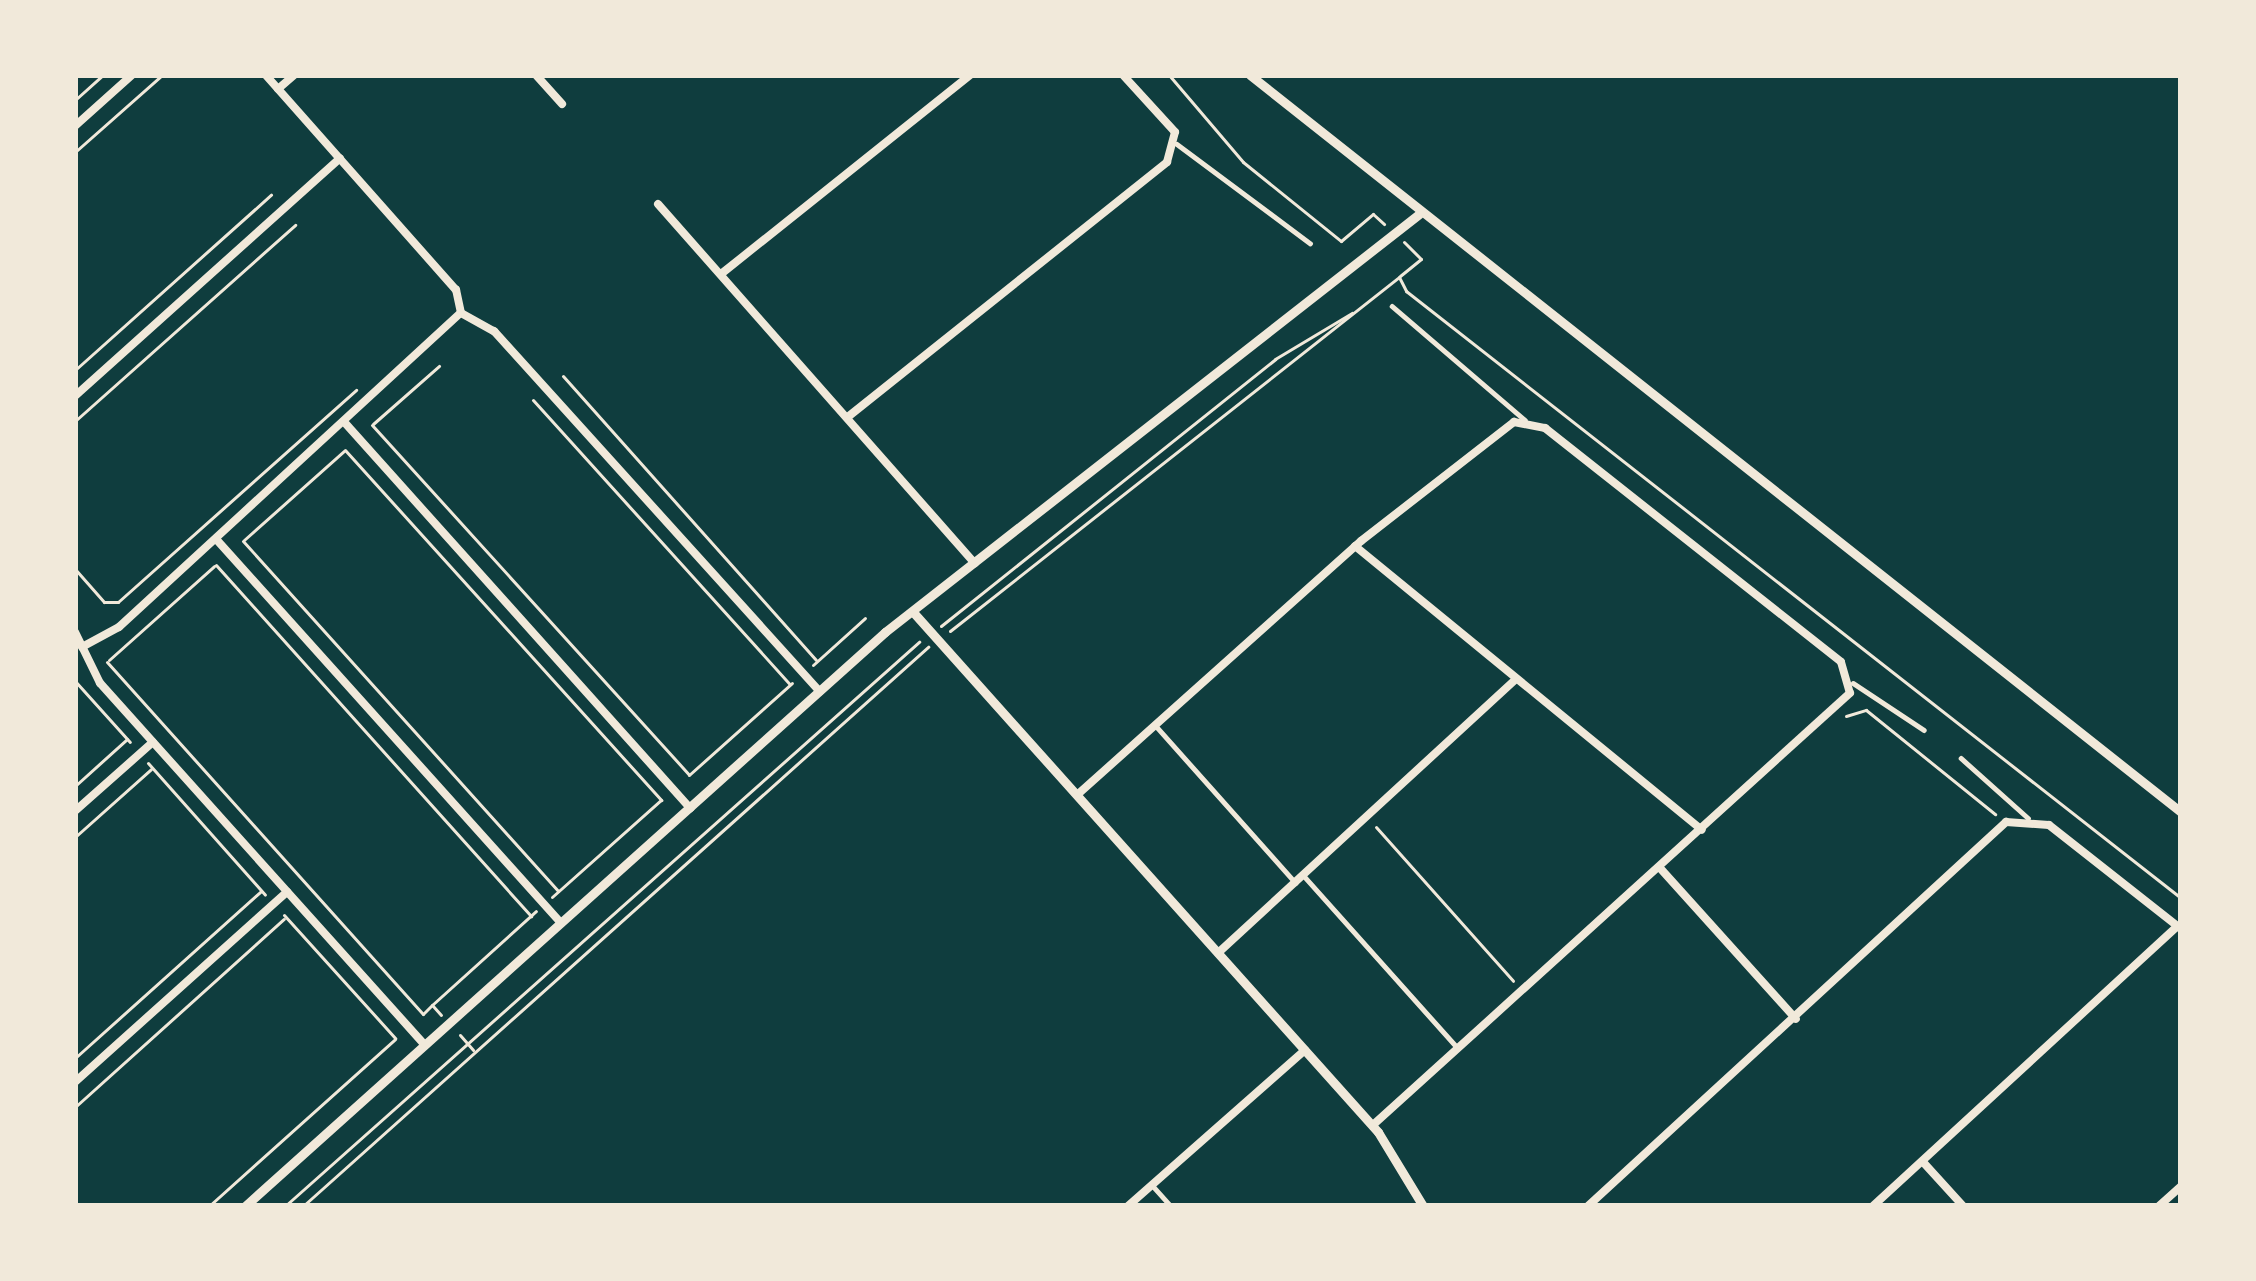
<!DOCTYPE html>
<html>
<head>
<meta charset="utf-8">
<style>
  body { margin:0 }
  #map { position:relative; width:2256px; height:1281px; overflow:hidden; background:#0f3d3e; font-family:Rubik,sans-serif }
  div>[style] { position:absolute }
  .path>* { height:3px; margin:-1.5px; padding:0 1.5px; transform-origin:1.5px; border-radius:1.5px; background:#f1e9da }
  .service>* { height:4.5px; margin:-2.25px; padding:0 2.25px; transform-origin:2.25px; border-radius:2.25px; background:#f1e9da }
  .minor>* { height:8px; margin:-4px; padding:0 4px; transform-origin:4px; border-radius:4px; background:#f1e9da }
  .tertiary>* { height:9px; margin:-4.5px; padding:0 4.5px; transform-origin:4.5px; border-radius:4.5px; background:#f1e9da }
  span { translate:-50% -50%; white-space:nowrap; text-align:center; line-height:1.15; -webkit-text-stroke:9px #f1e9da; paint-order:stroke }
  .frame { position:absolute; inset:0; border:78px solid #f1e9da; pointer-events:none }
</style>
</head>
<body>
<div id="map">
  <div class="path">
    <i style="left:1169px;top:75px;width:114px;rotate:49.6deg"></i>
    <i style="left:1243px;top:162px;width:126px;rotate:38.9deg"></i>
    <i style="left:1341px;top:241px;width:42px;rotate:-40.2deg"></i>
    <i style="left:1373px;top:214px;width:15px;rotate:42deg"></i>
    <i style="left:75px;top:100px;width:38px;rotate:-42deg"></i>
    <i style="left:75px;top:152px;width:116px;rotate:-41.5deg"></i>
    <i style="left:1400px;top:276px;width:27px;rotate:-39deg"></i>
    <i style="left:1421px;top:259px;width:24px;rotate:-135deg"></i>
    <i style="left:75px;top:370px;width:263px;rotate:-41.8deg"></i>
    <i style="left:563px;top:376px;width:380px;rotate:48.3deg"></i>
    <i style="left:533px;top:400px;width:382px;rotate:47.9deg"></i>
    <i style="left:75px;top:421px;width:295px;rotate:-41.7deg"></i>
    <i style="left:373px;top:424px;width:88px;rotate:-41.3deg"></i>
    <i style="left:372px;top:425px;width:472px;rotate:47.8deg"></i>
    <i style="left:689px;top:775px;width:138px;rotate:-41.8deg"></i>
    <i style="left:345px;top:450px;width:472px;rotate:47.9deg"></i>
    <i style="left:244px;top:540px;width:134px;rotate:-41.7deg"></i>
    <i style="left:243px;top:541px;width:471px;rotate:48deg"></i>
    <i style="left:216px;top:565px;width:472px;rotate:48.1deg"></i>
    <i style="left:75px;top:569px;width:44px;rotate:48.7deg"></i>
    <i style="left:104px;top:602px;width:14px"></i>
    <i style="left:118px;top:602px;width:319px;rotate:-41.7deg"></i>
    <i style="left:941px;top:626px;width:428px;rotate:-38.6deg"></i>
    <i style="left:1275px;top:359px;width:90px;rotate:-30.9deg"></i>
    <i style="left:950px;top:631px;width:572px;rotate:-38.25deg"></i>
    <i style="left:1399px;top:277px;width:16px;rotate:63deg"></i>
    <i style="left:1406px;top:291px;width:984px;rotate:38.07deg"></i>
    <i style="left:109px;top:660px;width:141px;rotate:-41.8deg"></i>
    <i style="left:107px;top:662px;width:473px;rotate:48.1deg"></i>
    <i style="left:423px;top:1014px;width:13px;rotate:-45deg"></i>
    <i style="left:813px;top:665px;width:70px;rotate:-42.1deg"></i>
    <i style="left:75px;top:681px;width:82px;rotate:48deg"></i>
    <i style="left:1846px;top:716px;width:21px;rotate:-17deg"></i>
    <i style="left:1866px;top:710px;width:166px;rotate:38.9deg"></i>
    <i style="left:148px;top:763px;width:176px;rotate:48.4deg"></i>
    <i style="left:75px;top:786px;width:70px;rotate:-42.1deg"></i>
    <i style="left:1376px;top:827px;width:206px;rotate:48.3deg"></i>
    <i style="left:75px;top:837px;width:102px;rotate:-41.8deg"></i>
    <i style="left:552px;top:897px;width:146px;rotate:-41.7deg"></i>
    <i style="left:284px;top:915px;width:166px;rotate:47.9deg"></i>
    <i style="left:441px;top:1015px;width:13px;rotate:-132deg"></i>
    <i style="left:432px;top:1005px;width:140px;rotate:-42.1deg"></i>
    <i style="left:460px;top:1035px;width:20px;rotate:49deg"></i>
    <i style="left:75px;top:1058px;width:250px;rotate:-41.9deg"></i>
    <i style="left:75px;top:1107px;width:281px;rotate:-42deg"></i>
    <i style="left:209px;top:1206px;width:250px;rotate:-41.9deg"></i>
    <i style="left:285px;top:1206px;width:849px;rotate:-41.66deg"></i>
    <i style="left:303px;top:1206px;width:839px;rotate:-41.81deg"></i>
  </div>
  <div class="service">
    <i style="left:1177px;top:144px;width:166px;rotate:36.7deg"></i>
    <i style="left:1392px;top:306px;width:175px;rotate:40.6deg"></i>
    <i style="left:1853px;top:683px;width:85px;rotate:33.5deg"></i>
    <i style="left:1156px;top:726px;width:210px;rotate:48.3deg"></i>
    <i style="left:1961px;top:758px;width:90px;rotate:41.8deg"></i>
    <i style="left:1304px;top:876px;width:231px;rotate:48.2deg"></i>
    <i style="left:1152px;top:1185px;width:28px;rotate:48deg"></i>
  </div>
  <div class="minor">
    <i style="left:536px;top:75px;width:39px;rotate:48deg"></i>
    <i style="left:278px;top:89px;width:21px;rotate:-41deg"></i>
    <i style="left:75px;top:126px;width:76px;rotate:-41.8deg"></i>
    <i style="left:658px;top:204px;width:479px;rotate:48.6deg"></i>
    <i style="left:721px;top:274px;width:319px;rotate:-38.6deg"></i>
    <i style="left:461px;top:313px;width:38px;rotate:29deg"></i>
    <i style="left:494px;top:331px;width:486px;rotate:47.9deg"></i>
    <i style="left:75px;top:396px;width:356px;rotate:-41.9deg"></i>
    <i style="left:849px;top:416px;width:407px;rotate:-38.6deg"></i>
    <i style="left:1167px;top:162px;width:31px;rotate:-75deg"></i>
    <i style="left:1175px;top:132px;width:77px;rotate:-132.4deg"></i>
    <i style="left:346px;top:424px;width:516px;rotate:48.14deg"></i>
    <i style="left:216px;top:539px;width:516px;rotate:48.06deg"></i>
    <i style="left:1355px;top:546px;width:448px;rotate:39.3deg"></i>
    <i style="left:75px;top:632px;width:57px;rotate:63.9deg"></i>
    <i style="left:100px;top:683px;width:486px;rotate:48.1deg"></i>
    <i style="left:82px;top:647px;width:42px;rotate:-28.4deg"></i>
    <i style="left:119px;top:627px;width:464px;rotate:-42.6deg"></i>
    <i style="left:461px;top:313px;width:24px;rotate:-102deg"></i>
    <i style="left:456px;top:290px;width:287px;rotate:-131.5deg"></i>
    <i style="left:1077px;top:795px;width:381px;rotate:-41.8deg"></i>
    <i style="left:1361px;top:541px;width:194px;rotate:-37.9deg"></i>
    <i style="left:1514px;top:422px;width:32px;rotate:11deg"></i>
    <i style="left:1545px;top:428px;width:377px;rotate:38.3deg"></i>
    <i style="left:1841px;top:662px;width:32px;rotate:74deg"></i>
    <i style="left:1850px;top:693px;width:644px;rotate:137.83deg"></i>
    <i style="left:75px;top:811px;width:104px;rotate:-41.5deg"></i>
    <i style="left:1660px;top:868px;width:203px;rotate:48deg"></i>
    <i style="left:1218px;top:953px;width:405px;rotate:-42.6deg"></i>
    <i style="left:75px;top:1082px;width:285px;rotate:-41.9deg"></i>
    <i style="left:1923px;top:1162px;width:59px;rotate:47.7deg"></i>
    <i style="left:1128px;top:1206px;width:236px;rotate:-41.4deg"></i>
    <i style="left:1588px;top:1206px;width:568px;rotate:-42.57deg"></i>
    <i style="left:2006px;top:822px;width:43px;rotate:4deg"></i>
    <i style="left:2049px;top:825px;width:168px;rotate:38.2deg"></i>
    <i style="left:1873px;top:1206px;width:413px;rotate:-42.6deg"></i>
    <i style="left:2159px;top:1206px;width:30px;rotate:-42deg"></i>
  </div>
  <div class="tertiary">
    <i style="left:1250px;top:75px;width:1187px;rotate:38.37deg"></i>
    <i style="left:913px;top:612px;width:698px;rotate:48.2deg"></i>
    <i style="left:1378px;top:1132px;width:87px;rotate:58.7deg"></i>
    <i style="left:245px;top:1206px;width:860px;rotate:-41.89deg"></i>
    <i style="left:885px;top:632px;width:678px;rotate:-38.05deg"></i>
  </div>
  <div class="frame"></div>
</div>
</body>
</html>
